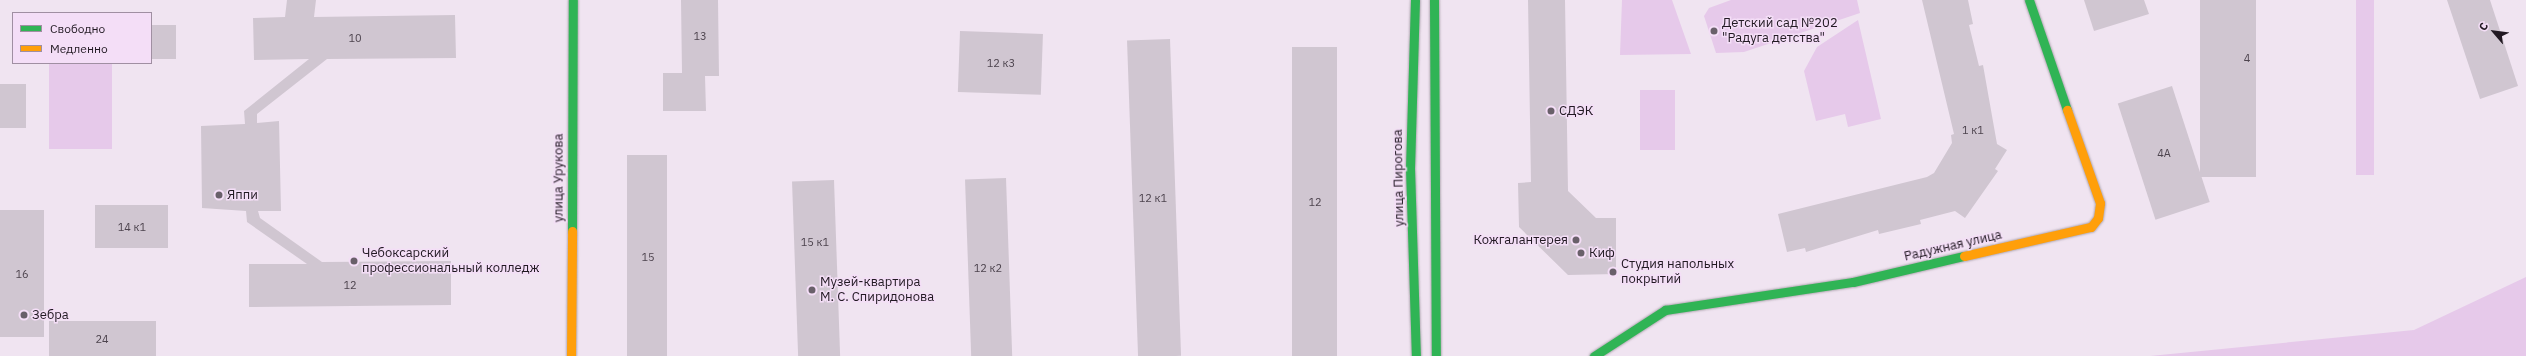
<!DOCTYPE html>
<html>
<head>
<meta charset="utf-8">
<style>
  body { margin:0 }
  #map { position:relative; width:2526px; height:356px; overflow:hidden; background:#f0e4f1; font-family:"IBM Plex Sans",sans-serif }
  div>[style] { position:absolute }
  .green>* { inset:0; background:#e6c9ea; transform-origin:0 0 }
  .building>* { inset:0; background:#d0c6d1; transform-origin:0 0 }
  .roads { filter:drop-shadow(0 0 1px #b0a7b1) drop-shadow(0 0 1px #b0a7b1) }
  .fast>* { height:9px; margin:-4.5px; padding:0 4.5px; transform-origin:4.5px; border-radius:4.5px; background:#30b455 }
  .slow>* { height:9px; margin:-4.5px; padding:0 4.5px; transform-origin:4.5px; border-radius:4.5px; background:#ff9f0a }
  .dots>* { width:11px; height:11px; translate:-50% -50%; box-sizing:border-box; border:2px solid #f4def7; border-radius:50% }
  span { translate:-50% -50%; white-space:nowrap; text-align:center; line-height:1.15; -webkit-text-stroke:3px #f4def7; paint-order:stroke }
  .number-label { font-size:11px; color:#4d444e }
  .number-label span { -webkit-text-stroke-width:0 }
  .poi-label { font-size:13px; color:#211922 }
  .left { translate:0 -50%; text-align:left }
  .right { translate:-100% -50%; text-align:right }
  .street-label { font-size:13px; color:#211922 }
  .legend { position:absolute; left:12px; top:12px; width:140px; height:52px; box-sizing:border-box; background:#f4def7; border:1px solid #a08fa2; margin:0; padding:5px 7px; list-style:none; font-size:12px; color:#211922 }
  .legend li { display:flex; align-items:center; gap:8px; height:20px }
  .legend b { width:20px; border:1px solid #a08fa2 }
  .north { position:absolute; left:2474px; top:12px; width:40px; height:40px; -webkit-text-stroke:3px #f4def7; paint-order:stroke; rotate:298deg; font-size:11px; font-weight:700; line-height:16px; text-align:center; color:#211922 }
  .north::after { content:''; display:block; margin:auto; width:14px; height:18px; background:#211922; clip-path:polygon(50% 0,100% 100%,50% 72%,0 100%) }
</style>
</head>
<body>
<div id="map">
  <div class="green">
    <i style="clip-path:polygon(1622px 0,1672px 0,1691px 54px,1620px 55px)"></i>
    <i style="clip-path:polygon(1731px 0,1857px 0,1860px 13px,1744px 52px,1716px 53px,1704px 16px,1709px 8px)"></i>
    <i style="left:2356px;top:0;width:18px;height:175px"></i>
    <i style="clip-path:polygon(1858px 20px,1881px 119px,1848px 127px,1845px 114px,1816px 121px,1804px 71px,1817px 47px)"></i>
    <i style="left:49px;top:63px;width:63px;height:86px"></i>
    <i style="left:1640px;top:90px;width:35px;height:60px"></i>
    <i style="clip-path:polygon(2526px 277px,2526px 356px,2150px 356px,2414px 330px)"></i>
  </div>
  <div class="building">
    <i style="clip-path:polygon(287px 0,316px 0,314px 17px,455px 15px,456px 58px,327px 59px,257px 114px,257px 123px,279px 121px,281px 211px,258px 211px,260px 218px,322px 262px,451px 261px,451px 305px,249px 307px,249px 264px,307px 264px,247px 222px,246px 211px,202px 208px,201px 126px,245px 124px,244px 111px,309px 59px,254px 60px,253px 18px,285px 17px)"></i>
    <i style="clip-path:polygon(681px 0,718px 0,719px 76px,705px 76px,706px 111px,663px 111px,663px 73px,682px 73px)"></i>
    <i style="clip-path:polygon(1528px 0,1565px 0,1568px 191px,1596px 218px,1616px 218px,1616px 274px,1568px 275px,1519px 227px,1518px 183px,1531px 182px)"></i>
    <i style="clip-path:polygon(1922px 0,1968px 0,1973px 24px,1969px 25px,1979px 66px,1983px 65px,1997px 144px,2007px 150px,1995px 169px,1998px 171px,1965px 218px,1955px 211px,1920px 220px,1921px 224px,1879px 234px,1878px 230px,1806px 252px,1805px 248px,1787px 252px,1778px 214px,1927px 177px,1934px 173px,1952px 143px,1951px 135px,1954px 134px)"></i>
    <i style="clip-path:polygon(2084px 0,2144px 0,2149px 14px,2094px 31px)"></i>
    <i style="left:2200px;top:0;width:56px;height:177px"></i>
    <i style="clip-path:polygon(2447px 0,2490px 0,2518px 86px,2480px 99px)"></i>
    <i style="left:176px;top:25px;width:34px;height:25px;rotate:90deg"></i>
    <i style="left:960px;top:31px;width:83px;height:61px;rotate:2deg"></i>
    <i style="left:1170px;top:39px;width:317px;height:43px;rotate:88deg"></i>
    <i style="left:1292px;top:47px;width:45px;height:309px"></i>
    <i style="left:0;top:84px;width:26px;height:44px"></i>
    <i style="left:2172px;top:86px;width:122px;height:57px;rotate:72deg"></i>
    <i style="left:627px;top:155px;width:40px;height:201px"></i>
    <i style="left:1006px;top:178px;width:178px;height:41px;rotate:88deg"></i>
    <i style="left:834px;top:180px;width:176px;height:42px;rotate:88deg"></i>
    <i style="left:95px;top:205px;width:73px;height:43px"></i>
    <i style="left:0;top:210px;width:44px;height:127px"></i>
    <i style="left:156px;top:321px;width:35px;height:107px;rotate:90deg"></i>
  </div>
  <div class="roads">
    <div class="fast">
      <i style="left:1415px;top:0;width:168px;rotate:91.7deg"></i>
      <i style="left:1410px;top:168px;width:188px;rotate:88.2deg"></i>
      <i style="left:1434px;top:0;width:356px;rotate:89.7deg"></i>
      <i style="left:2029px;top:0;width:116px;rotate:70.9deg"></i>
      <i style="left:572px;top:231px;width:231px;rotate:-89.8deg"></i>
      <i style="left:1594px;top:356px;width:85px;rotate:-32.9deg"></i>
      <i style="left:1665px;top:310px;width:190px;rotate:-8.5deg"></i>
      <i style="left:1853px;top:282px;width:114px;rotate:-13.2deg"></i>
    </div>
    <div class="slow">
      <i style="left:1964px;top:256px;width:130px;rotate:-12.9deg"></i>
      <i style="left:2091px;top:227px;width:11px;rotate:-52deg"></i>
      <i style="left:2098px;top:218px;width:15px;rotate:-82deg"></i>
      <i style="left:2100px;top:203px;width:99px;rotate:-109.5deg"></i>
      <i style="left:571px;top:356px;width:125px;rotate:-89.5deg"></i>
    </div>
  </div>
  <div class="dots">
    <i style="left:1714px;top:31px;background:#69606a"></i>
    <i style="left:1551px;top:111px;background:#69606a"></i>
    <i style="left:219px;top:195px;background:#69606a"></i>
    <i style="left:1576px;top:240px;background:#69606a"></i>
    <i style="left:1581px;top:253px;background:#69606a"></i>
    <i style="left:354px;top:261px;background:#69606a"></i>
    <i style="left:1613px;top:272px;background:#69606a"></i>
    <i style="left:812px;top:290px;background:#69606a"></i>
    <i style="left:24px;top:315px;background:#69606a"></i>
  </div>
  <div class="number-label">
    <span style="left:700px;top:36px">13</span>
    <span style="left:355px;top:38px">10</span>
    <span style="left:2247px;top:58px">4</span>
    <span style="left:1001px;top:63px">12 к3</span>
    <span style="left:1973px;top:130px">1 к1</span>
    <span style="left:2164px;top:153px">4А</span>
    <span style="left:1153px;top:198px">12 к1</span>
    <span style="left:1315px;top:202px">12</span>
    <span style="left:132px;top:227px">14 к1</span>
    <span style="left:815px;top:242px">15 к1</span>
    <span style="left:648px;top:257px">15</span>
    <span style="left:988px;top:268px">12 к2</span>
    <span style="left:22px;top:274px">16</span>
    <span style="left:350px;top:285px">12</span>
    <span style="left:102px;top:339px">24</span>
  </div>
  <div class="poi-label">
    <span class="left" style="left:1722px;top:31px">Детский сад №202<br>"Радуга детства"</span>
    <span class="left" style="left:1559px;top:111px">СДЭК</span>
    <span class="left" style="left:227px;top:195px">Яппи</span>
    <span class="right" style="left:1568px;top:240px">Кожгалантерея</span>
    <span class="left" style="left:1589px;top:253px">Киф</span>
    <span class="left" style="left:362px;top:261px">Чебоксарский<br>профессиональный колледж</span>
    <span class="left" style="left:1621px;top:272px">Студия напольных<br>покрытий</span>
    <span class="left" style="left:820px;top:290px">Музей-квартира<br>М. С. Спиридонова</span>
    <span class="left" style="left:32px;top:315px">Зебра</span>
  </div>
  <div class="street-label">
    <span style="left:559px;top:178px;rotate:-90deg">улица Урукова</span>
    <span style="left:1399px;top:178px;rotate:-91deg">улица Пирогова</span>
    <span style="left:1953px;top:246px;rotate:-13deg">Радужная улица</span>
  </div>
  <ul class="legend">
  <li><b style="height:5px;background:#30b455"></b>Свободно</li>
  <li><b style="height:5px;background:#ff9f0a"></b>Медленно</li>
  </ul>
  <div class="north">С</div>
</div>
</body>
</html>
